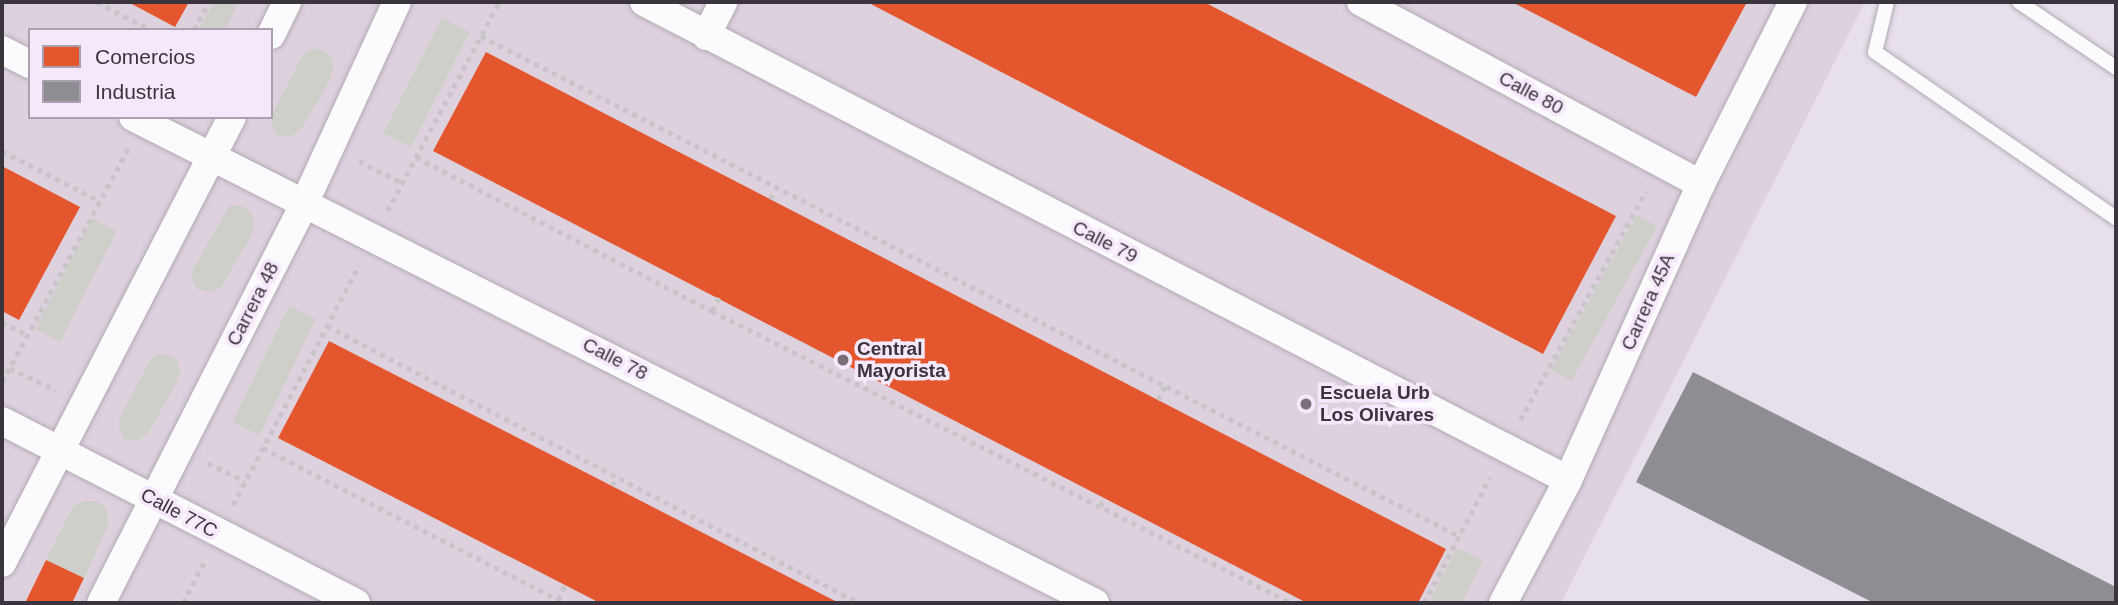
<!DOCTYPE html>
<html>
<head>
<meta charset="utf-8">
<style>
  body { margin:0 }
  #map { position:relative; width:2118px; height:605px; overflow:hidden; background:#e7dfea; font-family:Arial,sans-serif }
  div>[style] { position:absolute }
  .commercial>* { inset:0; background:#ded1de }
  .green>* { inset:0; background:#cfcfc9; transform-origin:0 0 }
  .shops>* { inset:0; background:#e4572e }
  .industry>* { inset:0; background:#8d8d92 }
  .path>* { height:4.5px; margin-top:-2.25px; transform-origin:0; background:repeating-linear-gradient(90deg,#c7c5c7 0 5px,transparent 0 10px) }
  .roads { filter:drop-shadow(0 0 2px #b1abb3) drop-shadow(0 0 2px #b1abb3) }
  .service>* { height:14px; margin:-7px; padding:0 7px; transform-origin:7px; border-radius:7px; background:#fbfafc }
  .minor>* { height:28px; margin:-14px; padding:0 14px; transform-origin:14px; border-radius:14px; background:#fbfafc }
  .dots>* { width:19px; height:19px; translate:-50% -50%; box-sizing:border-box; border:4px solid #f6e8fb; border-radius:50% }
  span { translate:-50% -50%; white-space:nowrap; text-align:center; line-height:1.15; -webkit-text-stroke:7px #f6e8fb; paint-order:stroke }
  .street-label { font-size:19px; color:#3a353c }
  .poi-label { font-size:19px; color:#3a353c; font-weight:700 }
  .left { translate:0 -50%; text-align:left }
  .frame { position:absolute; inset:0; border:4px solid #3a353c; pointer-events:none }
  .legend { position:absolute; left:28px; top:28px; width:245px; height:91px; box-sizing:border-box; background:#f6e8fb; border:2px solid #aba0af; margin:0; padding:9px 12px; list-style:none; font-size:21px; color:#3a353c }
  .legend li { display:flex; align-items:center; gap:14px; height:35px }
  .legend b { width:35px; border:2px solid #aba0af }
</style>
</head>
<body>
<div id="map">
  <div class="commercial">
    <i style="clip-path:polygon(evenodd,2px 2px,1865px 2px,1561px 603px,2px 603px,2px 2px,30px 30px,271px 30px,271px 117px,30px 117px,30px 30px)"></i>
  </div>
  <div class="green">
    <i style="clip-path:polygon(214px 2px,239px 2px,225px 30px,199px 30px)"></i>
    <i style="left:442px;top:18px;width:31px;height:129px;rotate:27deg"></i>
    <i style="clip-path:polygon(309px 49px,322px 50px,331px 57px,333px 69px,330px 80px,300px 131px,289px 137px,277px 135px,271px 124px,273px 113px,301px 58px)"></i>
    <i style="clip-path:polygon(230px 205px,243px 206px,252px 213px,254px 225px,251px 236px,221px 287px,210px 292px,198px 290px,192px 281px,193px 269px)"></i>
    <i style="left:1637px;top:215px;width:23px;height:177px;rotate:29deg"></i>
    <i style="left:92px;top:218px;width:28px;height:125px;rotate:27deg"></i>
    <i style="left:289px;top:306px;width:30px;height:129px;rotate:26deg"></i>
    <i style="clip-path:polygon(157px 354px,169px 355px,178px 361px,180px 373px,176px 384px,147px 435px,136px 441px,124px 439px,119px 429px,120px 417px,149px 362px)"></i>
    <i style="clip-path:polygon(84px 501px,97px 501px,107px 509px,108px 526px,84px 578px,46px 560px,73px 506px)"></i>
    <i style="clip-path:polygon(1457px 548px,1483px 561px,1462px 603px,1429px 603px)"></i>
  </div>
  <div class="shops">
    <i style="clip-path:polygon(128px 2px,189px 2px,175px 27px)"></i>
    <i style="clip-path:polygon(867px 2px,1204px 2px,1616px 216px,1543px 354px)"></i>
    <i style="clip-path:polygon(1512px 2px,1747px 2px,1696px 97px)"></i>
    <i style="clip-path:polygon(486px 52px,1446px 549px,1418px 603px,1307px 603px,433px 151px)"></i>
    <i style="clip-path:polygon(2px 166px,80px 207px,19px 320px,2px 311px)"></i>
    <i style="clip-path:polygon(329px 341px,612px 486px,839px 603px,600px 603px,278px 438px)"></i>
    <i style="clip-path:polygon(46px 560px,84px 578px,72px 603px,25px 603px)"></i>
  </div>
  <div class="industry">
    <i style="clip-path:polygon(1693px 372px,2116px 587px,2116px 603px,1874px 603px,1636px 482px)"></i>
  </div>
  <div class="path">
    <i style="left:97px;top:2px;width:61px;rotate:27.4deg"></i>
    <i style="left:194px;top:30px;width:32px;rotate:-62deg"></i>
    <i style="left:481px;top:36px;width:1098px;rotate:27.08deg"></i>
    <i style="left:2px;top:151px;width:110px;rotate:27deg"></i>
    <i style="left:416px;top:157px;width:334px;rotate:27.5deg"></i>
    <i style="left:712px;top:311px;width:648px;rotate:26.76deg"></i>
    <i style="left:359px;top:161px;width:48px;rotate:27.1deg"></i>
    <i style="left:770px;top:199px;width:14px;rotate:-60deg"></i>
    <i style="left:387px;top:211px;width:237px;rotate:-61.8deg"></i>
    <i style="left:712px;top:311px;width:16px;rotate:-63deg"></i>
    <i style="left:2px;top:322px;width:28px;rotate:27deg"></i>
    <i style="left:327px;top:326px;width:600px;rotate:27.5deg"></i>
    <i style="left:10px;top:368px;width:51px;rotate:25.6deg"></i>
    <i style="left:2px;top:382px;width:265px;rotate:-61.6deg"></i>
    <i style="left:1158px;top:400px;width:16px;rotate:-63deg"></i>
    <i style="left:1520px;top:420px;width:261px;rotate:-61.2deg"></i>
    <i style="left:263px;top:448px;width:339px;rotate:27.2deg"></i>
    <i style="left:208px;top:463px;width:41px;rotate:25.9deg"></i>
    <i style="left:612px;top:486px;width:10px;rotate:-61deg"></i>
    <i style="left:233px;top:505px;width:271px;rotate:-62.3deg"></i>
    <i style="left:1100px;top:506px;width:8px;rotate:-60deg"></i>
    <i style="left:558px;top:600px;width:17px;rotate:-65deg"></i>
    <i style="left:183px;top:603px;width:48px;rotate:-62.9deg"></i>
    <i style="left:1424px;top:603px;width:142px;rotate:-62.4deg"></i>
  </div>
  <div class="roads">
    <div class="service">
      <i style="left:1887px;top:2px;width:51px;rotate:103.5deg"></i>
      <i style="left:1875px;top:52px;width:293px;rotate:34.6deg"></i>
      <i style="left:2019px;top:2px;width:117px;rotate:34.2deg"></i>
    </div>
    <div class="minor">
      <i style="left:644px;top:2px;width:1040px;rotate:27.35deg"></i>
      <i style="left:1361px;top:2px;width:386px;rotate:28.2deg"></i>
      <i style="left:271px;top:35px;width:37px;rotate:-64deg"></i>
      <i style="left:706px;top:36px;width:38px;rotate:-63deg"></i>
      <i style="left:2px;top:50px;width:31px;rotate:27deg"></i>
      <i style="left:133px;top:117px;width:1078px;rotate:26.8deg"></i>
      <i style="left:2px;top:421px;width:398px;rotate:27.2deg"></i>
      <i style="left:2px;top:563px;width:502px;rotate:-62.72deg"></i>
      <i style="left:101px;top:603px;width:448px;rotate:-63deg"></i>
      <i style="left:304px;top:204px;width:222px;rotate:-65.3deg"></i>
      <i style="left:1503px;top:603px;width:139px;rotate:-62.1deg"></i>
      <i style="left:1568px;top:480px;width:325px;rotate:-65.8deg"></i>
      <i style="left:1701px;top:184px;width:204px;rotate:-63.2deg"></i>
    </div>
  </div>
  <div class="dots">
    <i style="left:843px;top:360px;background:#777079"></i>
    <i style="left:1306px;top:404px;background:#777079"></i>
  </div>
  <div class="street-label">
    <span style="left:1531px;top:93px;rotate:28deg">Calle 80</span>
    <span style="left:1105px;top:242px;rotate:27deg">Calle 79</span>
    <span style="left:1648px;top:302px;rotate:-66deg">Carrera 45A</span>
    <span style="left:253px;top:304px;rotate:-63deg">Carrera 48</span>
    <span style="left:615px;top:359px;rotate:27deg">Calle 78</span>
    <span style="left:179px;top:513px;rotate:28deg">Calle 77C</span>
  </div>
  <div class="poi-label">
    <span class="left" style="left:857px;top:360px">Central<br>Mayorista</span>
    <span class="left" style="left:1320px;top:404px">Escuela Urb<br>Los Olivares</span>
  </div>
  <div class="frame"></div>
  <ul class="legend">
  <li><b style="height:19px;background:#e4572e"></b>Comercios</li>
  <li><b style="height:19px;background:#8d8d92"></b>Industria</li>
  </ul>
</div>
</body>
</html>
